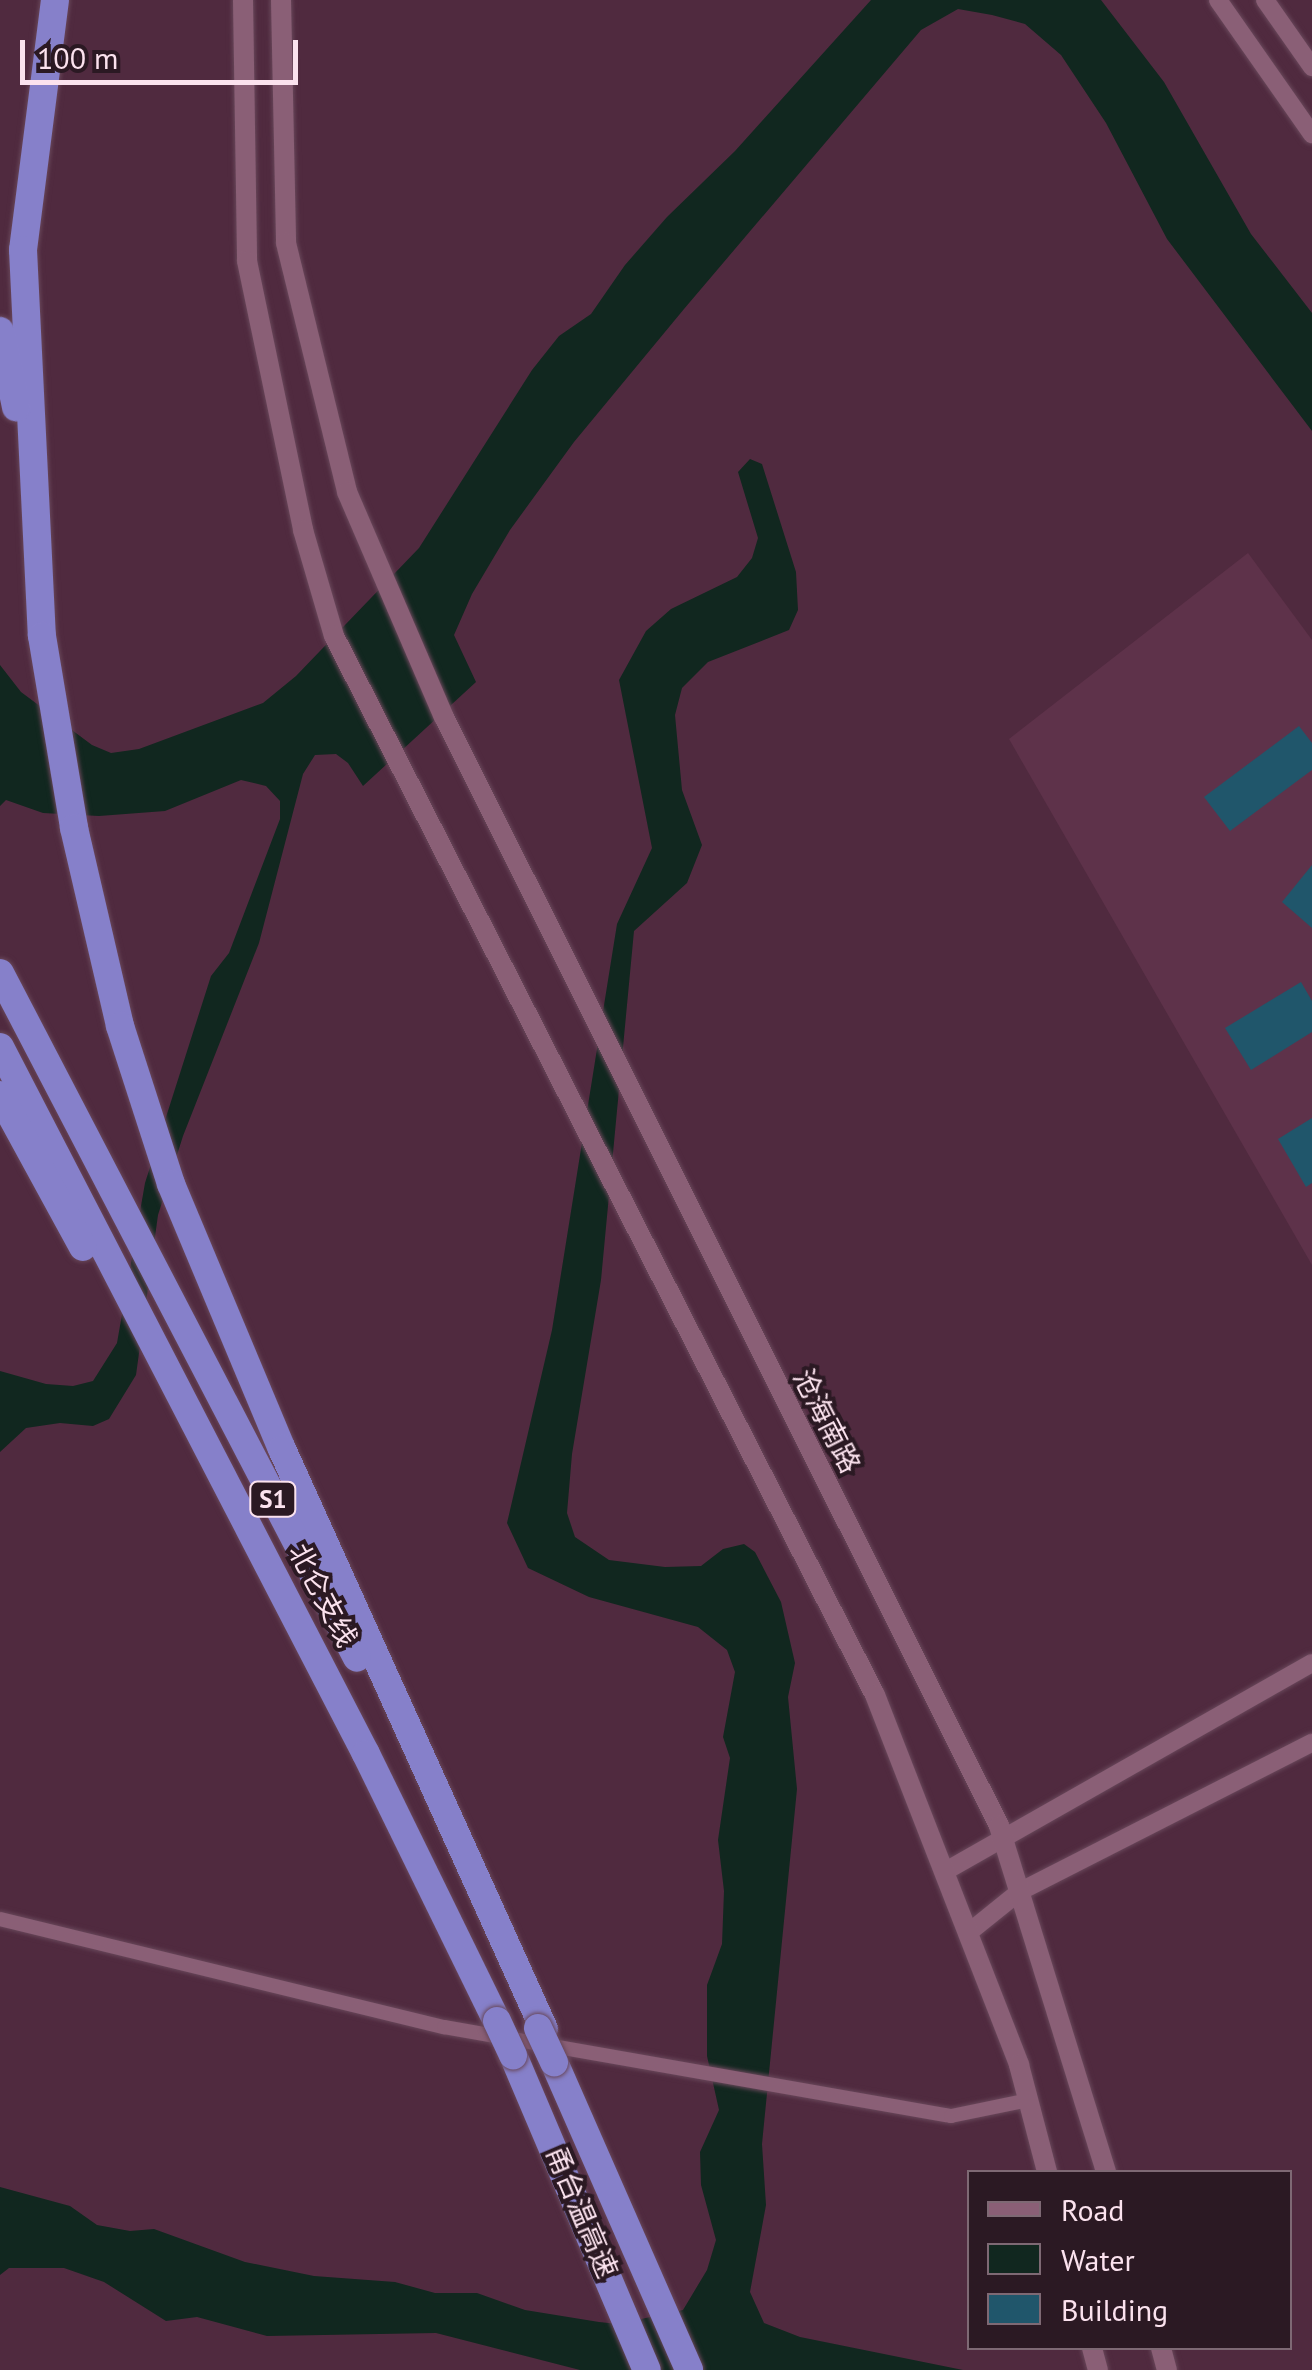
<!DOCTYPE html>
<html>
<head>
<meta charset="utf-8">
<style>
  body { margin:0 }
  #map { position:relative; width:1312px; height:2370px; overflow:hidden; background:#502a3f; font-family:"PT Sans","Noto Sans SC",sans-serif }
  div>[style] { position:absolute }
  .built>* { inset:0; background:#5e324a }
  .water>* { inset:0; background:#11271f }
  .building>* { inset:0; background:#20566b }
  .roads { filter:drop-shadow(0 0 2px #68475a) drop-shadow(0 0 2px #68475a) }
  .minor>* { height:14px; margin:-7px; padding:0 7px; transform-origin:7px; border-radius:7px; background:#8a5f76 }
  .tertiary>* { height:18px; margin:-9px; padding:0 9px; transform-origin:9px; border-radius:9px; background:#8a5f76 }
  .secondary>* { height:20px; margin:-10px; padding:0 10px; transform-origin:10px; border-radius:10px; background:#8a5f76 }
  .motorway>* { height:28px; margin:-14px; padding:0 14px; transform-origin:14px; border-radius:14px; background:#8680ca }
  .bridges { filter:drop-shadow(0 0 2px #68475a) drop-shadow(0 0 2px #68475a) }
  .motorway-bridge>* { height:28px; margin:-14px; padding:0 14px; transform-origin:14px; border-radius:14px; background:#8680ca }
  span { translate:-50% -50%; white-space:nowrap; text-align:center; line-height:1.15; -webkit-text-stroke:8px #2b1923; paint-order:stroke }
  .shield-label span { padding:2px 8px; background:#2b1923; border:2px solid; border-radius:8px; -webkit-text-stroke-width:0 }
  .shield-label { font-size:25px; color:#fbe2ee; font-weight:700 }
  .street-label { font-size:28px; color:#fbe2ee }
  .legend { position:absolute; left:967px; top:2170px; width:325px; height:180px; box-sizing:border-box; background:#2b1923; border:2px solid #7e6974; margin:0; padding:12px 18px; list-style:none; font-size:30px; color:#fbe2ee }
  .legend li { display:flex; align-items:center; gap:20px; height:50px }
  .legend b { width:50px; border:2px solid #7e6974 }
  .scale { position:absolute; left:20px; top:40px; width:278px; height:45px; box-sizing:border-box; border:5px solid #fbe2ee; border-top:0; padding-left:12px; font-size:30px; line-height:35px; white-space:nowrap; color:#fbe2ee; -webkit-text-stroke:8px #2b1923; paint-order:stroke }
</style>
</head>
<body>
<div id="map">
  <div class="built">
    <i style="clip-path:polygon(1248px 553px,1312px 640px,1312px 1265px,1009px 739px)"></i>
  </div>
  <div class="water">
    <i style="clip-path:polygon(871px 0,1101px 0,1164px 82px,1251px 234px,1312px 313px,1312px 431px,1167px 239px,1106px 123px,1061px 55px,1025px 24px,992px 15px,958px 9px,921px 30px,684px 309px,574px 442px,510px 530px,472px 594px,454px 635px,476px 682px,363px 786px,348px 763px,336px 754px,315px 755px,303px 774px,259px 943px,183px 1136px,158px 1215px,136px 1375px,109px 1419px,93px 1426px,60px 1423px,26px 1428px,0 1452px,0 1371px,46px 1384px,73px 1386px,93px 1381px,117px 1343px,145px 1183px,211px 976px,229px 953px,280px 819px,280px 801px,266px 786px,241px 780px,165px 811px,99px 816px,43px 813px,6px 800px,0 806px,0 665px,21px 692px,92px 745px,111px 753px,139px 749px,263px 703px,296px 676px,419px 548px,532px 370px,559px 336px,591px 314px,625px 265px,667px 217px,735px 151px)"></i>
    <i style="clip-path:polygon(750px 459px,762px 464px,796px 572px,798px 610px,789px 630px,708px 662px,682px 688px,675px 715px,682px 790px,702px 845px,687px 883px,634px 931px,601px 1280px,572px 1454px,567px 1513px,575px 1537px,609px 1560px,665px 1567px,701px 1566px,723px 1549px,744px 1544px,755px 1552px,781px 1602px,795px 1663px,788px 1697px,797px 1789px,762px 2144px,766px 2205px,750px 2292px,764px 2323px,800px 2337px,963px 2370px,580px 2370px,436px 2333px,267px 2336px,197px 2317px,166px 2321px,104px 2282px,64px 2268px,9px 2268px,0 2275px,0 2187px,70px 2206px,97px 2225px,130px 2231px,154px 2229px,245px 2262px,314px 2276px,395px 2282px,435px 2293px,477px 2293px,525px 2310px,599px 2322px,618px 2324px,683px 2310px,707px 2270px,716px 2240px,701px 2185px,700px 2152px,719px 2110px,707px 2056px,707px 1985px,722px 1944px,724px 1891px,718px 1840px,730px 1758px,723px 1737px,735px 1672px,727px 1650px,698px 1627px,589px 1597px,528px 1568px,507px 1523px,552px 1330px,617px 924px,652px 848px,619px 680px,646px 631px,671px 609px,737px 577px,752px 558px,758px 538px,738px 472px)"></i>
  </div>
  <div class="building">
    <i style="clip-path:polygon(1299px 726px,1312px 743px,1312px 770px,1230px 831px,1204px 797px)"></i>
    <i style="clip-path:polygon(1312px 865px,1312px 928px,1282px 902px)"></i>
    <i style="clip-path:polygon(1301px 982px,1312px 1001px,1312px 1032px,1251px 1070px,1225px 1028px)"></i>
    <i style="clip-path:polygon(1312px 1118px,1312px 1183px,1306px 1187px,1278px 1139px)"></i>
  </div>
  <div class="roads">
    <div class="minor">
      <i style="left:0;top:1919px;width:457px;rotate:13.7deg"></i>
      <i style="left:444px;top:2027px;width:515px;rotate:9.96deg"></i>
      <i style="left:951px;top:2116px;width:80px;rotate:-11.6deg"></i>
    </div>
    <div class="tertiary">
      <i style="left:1218px;top:0;width:164px;rotate:55deg"></i>
      <i style="left:1265px;top:0;width:82px;rotate:55deg"></i>
      <i style="left:944px;top:1872px;width:423px;rotate:-29.6deg"></i>
      <i style="left:968px;top:1933px;width:65px;rotate:-38.8deg"></i>
      <i style="left:1019px;top:1892px;width:329px;rotate:-27deg"></i>
    </div>
    <div class="secondary">
      <i style="left:243px;top:0;width:261px;rotate:89.1deg"></i>
      <i style="left:247px;top:261px;width:275px;rotate:78.2deg"></i>
      <i style="left:303px;top:530px;width:110px;rotate:73.7deg"></i>
      <i style="left:334px;top:636px;width:1189px;rotate:62.94deg"></i>
      <i style="left:875px;top:1695px;width:397px;rotate:68.7deg"></i>
      <i style="left:1019px;top:2065px;width:111px;rotate:75.3deg"></i>
      <i style="left:281px;top:0;width:243px;rotate:88.8deg"></i>
      <i style="left:286px;top:243px;width:256px;rotate:76.2deg"></i>
      <i style="left:347px;top:492px;width:245px;rotate:66.7deg"></i>
      <i style="left:444px;top:717px;width:1240px;rotate:63.41deg"></i>
      <i style="left:999px;top:1826px;width:362px;rotate:72.8deg"></i>
      <i style="left:1092px;top:2348px;width:23px;rotate:75deg"></i>
      <i style="left:1161px;top:2348px;width:23px;rotate:75deg"></i>
    </div>
    <div class="motorway">
      <i style="left:55px;top:0;width:252px;rotate:97.3deg"></i>
      <i style="left:23px;top:250px;width:386px;rotate:87.2deg"></i>
      <i style="left:42px;top:636px;width:195px;rotate:80.5deg"></i>
      <i style="left:74px;top:828px;width:203px;rotate:76.9deg"></i>
      <i style="left:120px;top:1026px;width:166px;rotate:72.1deg"></i>
      <i style="left:171px;top:1184px;width:287px;rotate:67.3deg"></i>
      <i style="left:282px;top:1449px;width:636px;rotate:65.69deg"></i>
      <i style="left:0;top:331px;width:78px;rotate:78.1deg"></i>
      <i style="left:0;top:973px;width:772px;rotate:62.47deg"></i>
      <i style="left:0;top:1047px;width:796px;rotate:62.63deg"></i>
      <i style="left:366px;top:1754px;width:297px;rotate:63.9deg"></i>
      <i style="left:0;top:1095px;width:173px;rotate:61.4deg"></i>
      <i style="left:513px;top:2055px;width:342px;rotate:67deg"></i>
      <i style="left:554px;top:2062px;width:336px;rotate:66.3deg"></i>
    </div>
  </div>
  <div class="bridges">
    <div class="motorway-bridge">
      <i style="left:497px;top:2021px;width:38px;rotate:65deg"></i>
      <i style="left:538px;top:2028px;width:38px;rotate:65deg"></i>
    </div>
  </div>
  <div class="shield-label">
    <span style="left:273px;top:1499px">S1</span>
  </div>
  <div class="street-label">
    <span style="left:827px;top:1421px;rotate:63deg">沧海南路</span>
    <span style="left:323px;top:1595px;rotate:62deg">北仑支线</span>
    <span style="left:582px;top:2212px;rotate:67deg">甬台温高速</span>
  </div>
  <ul class="legend">
  <li><b style="height:12px;background:#8a5f76"></b>Road</li>
  <li><b style="height:28px;background:#11271f"></b>Water</li>
  <li><b style="height:28px;background:#20566b"></b>Building</li>
  </ul>
  <div class="scale">100 m</div>
</div>
</body>
</html>
